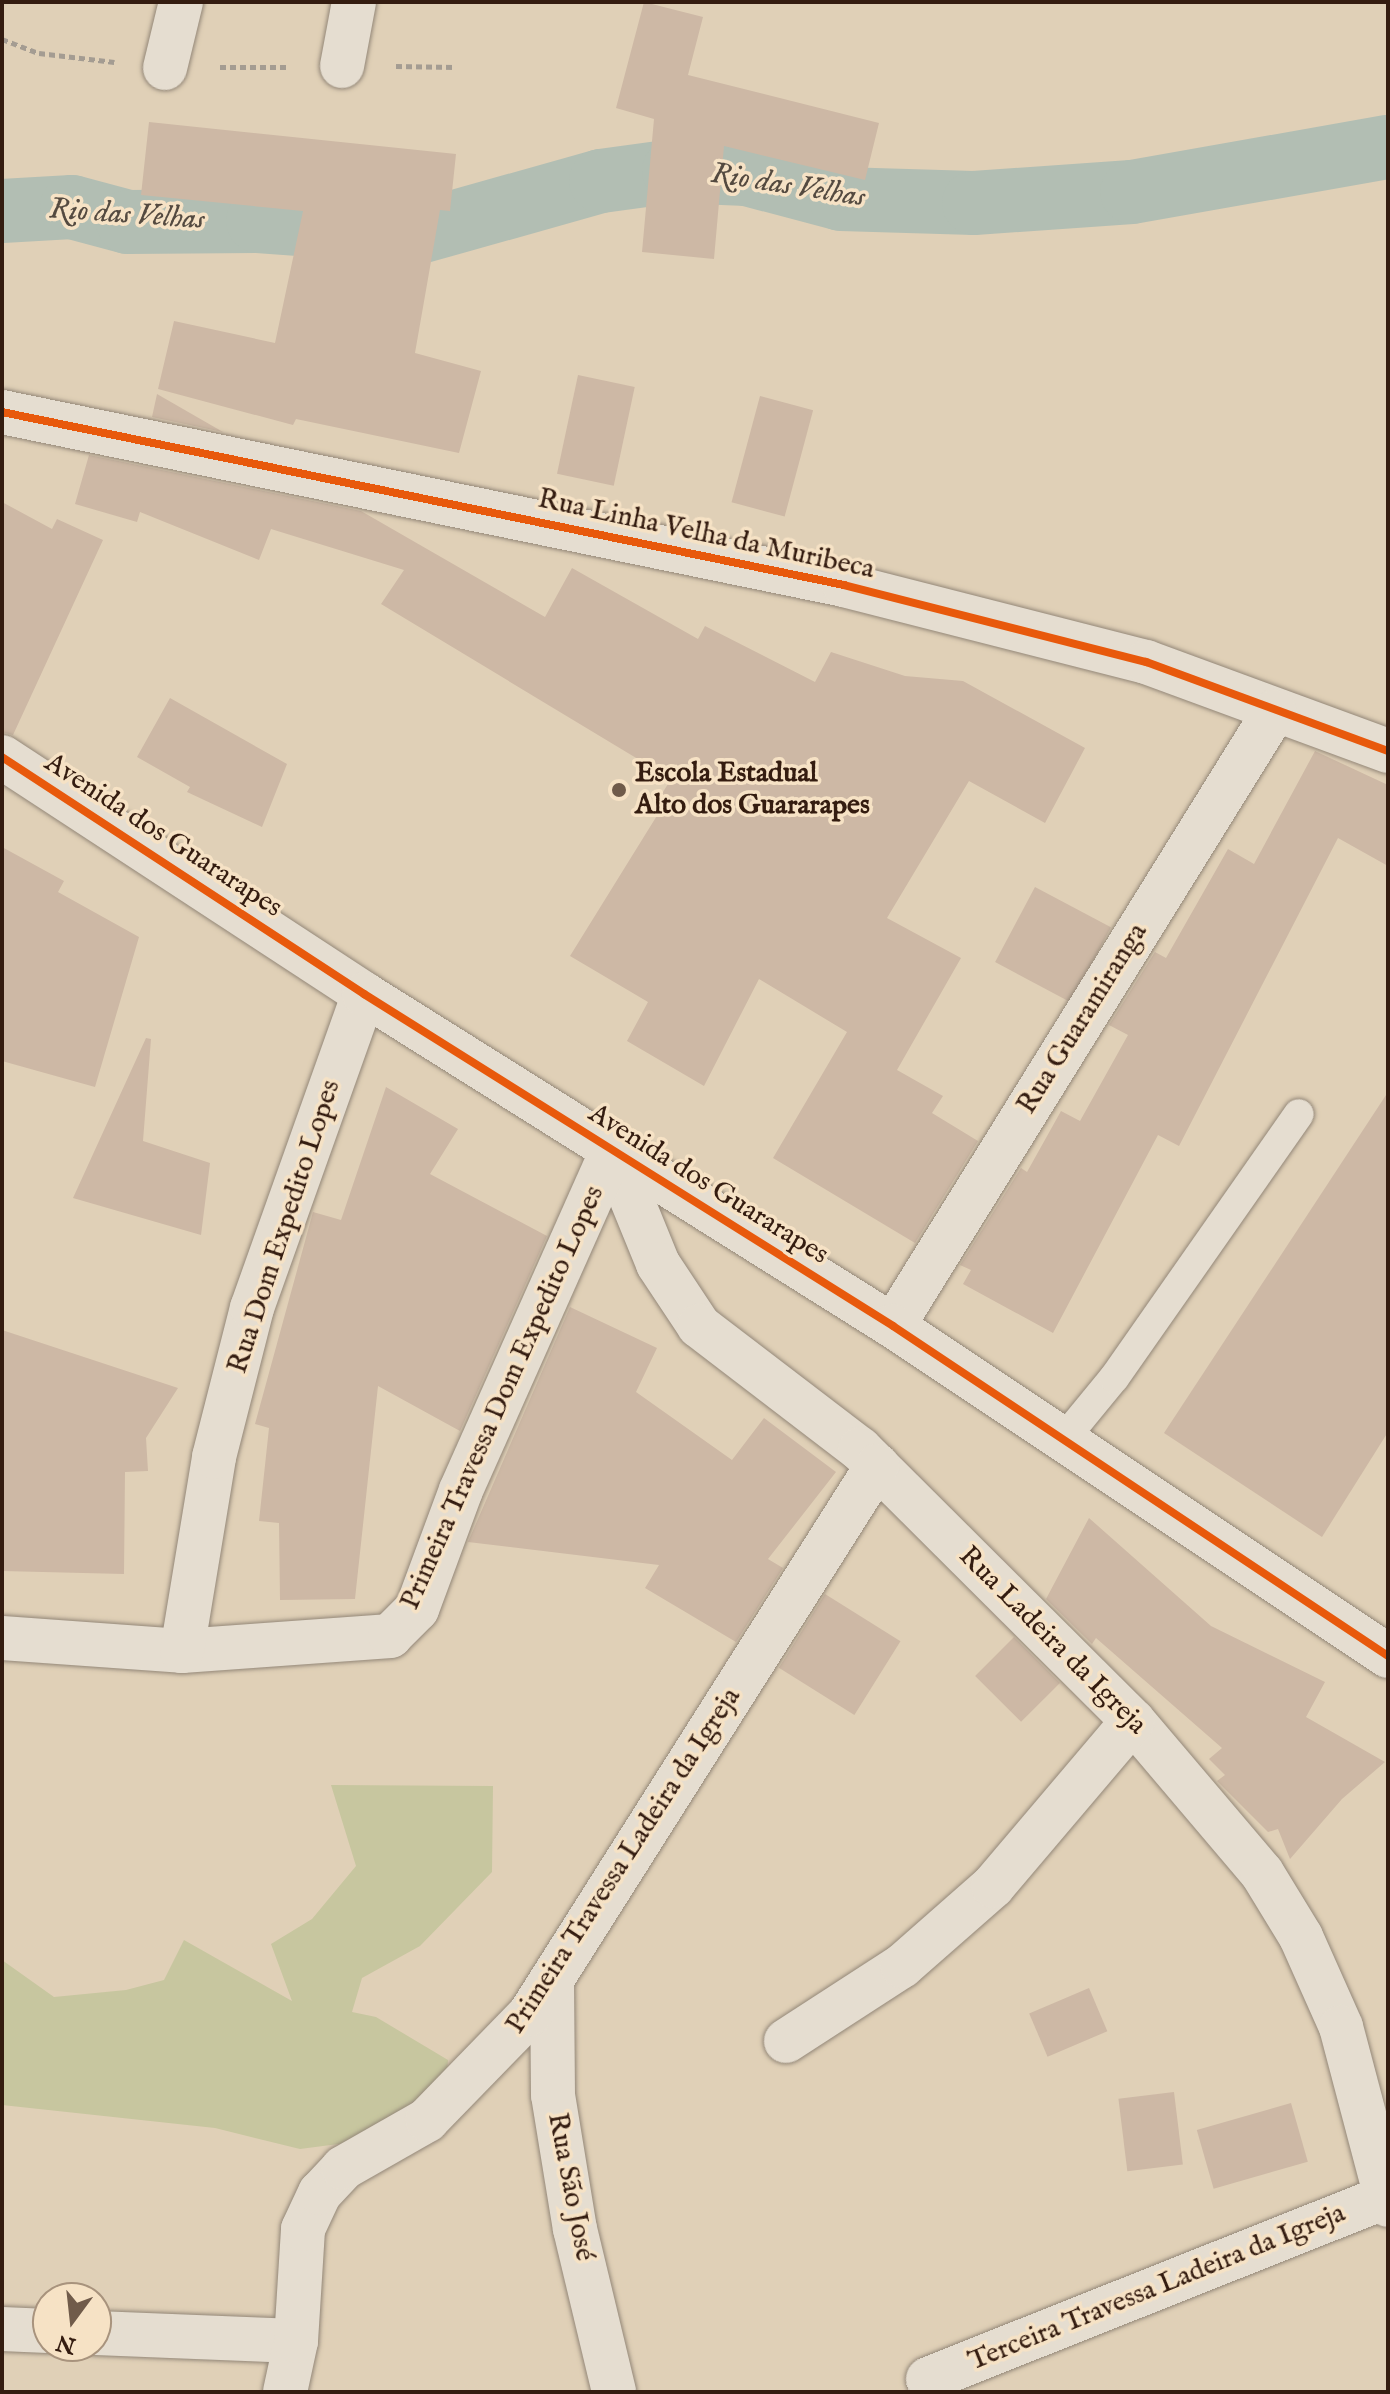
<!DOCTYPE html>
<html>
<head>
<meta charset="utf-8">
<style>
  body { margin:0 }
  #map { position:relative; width:1390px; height:2394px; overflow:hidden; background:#e0d0b7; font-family:"IM FELL English",serif }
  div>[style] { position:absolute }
  .green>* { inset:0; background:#c7c69f }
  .canal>* { height:64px; margin:-32px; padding:0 32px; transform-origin:32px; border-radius:32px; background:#b2beb3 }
  .building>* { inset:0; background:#cdb8a5; transform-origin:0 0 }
  .path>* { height:5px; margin-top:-2.5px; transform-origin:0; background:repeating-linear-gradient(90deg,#a49c92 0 6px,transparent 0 10px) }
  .roads { filter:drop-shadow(0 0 2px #938778) drop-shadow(0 0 2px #938778) }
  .lane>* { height:30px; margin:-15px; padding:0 15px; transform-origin:15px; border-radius:15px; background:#e5ddd0 }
  .street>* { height:44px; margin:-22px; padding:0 22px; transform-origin:22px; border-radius:22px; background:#e5ddd0 }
  .secondary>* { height:44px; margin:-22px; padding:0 22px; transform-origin:22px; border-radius:22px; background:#e5ddd0 }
  .cycleway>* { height:8px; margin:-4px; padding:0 4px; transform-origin:4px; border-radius:4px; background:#e8590c }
  .dots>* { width:22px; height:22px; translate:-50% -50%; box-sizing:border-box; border:4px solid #f6e2c5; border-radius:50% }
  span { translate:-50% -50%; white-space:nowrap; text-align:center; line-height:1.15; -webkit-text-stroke:7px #f6e2c5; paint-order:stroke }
  .street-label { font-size:28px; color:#341c10 }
  .poi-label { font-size:28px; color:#341c10; font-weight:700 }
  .left { translate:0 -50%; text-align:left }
  .water-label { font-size:30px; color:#544a40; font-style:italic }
  .frame { position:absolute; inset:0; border:4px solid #341c10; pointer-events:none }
  .north { position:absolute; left:32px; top:2282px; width:80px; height:80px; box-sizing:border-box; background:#f6e2c5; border:2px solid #a8937d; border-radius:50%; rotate:195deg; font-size:22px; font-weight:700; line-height:32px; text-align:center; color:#341c10 }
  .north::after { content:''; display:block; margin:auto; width:28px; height:36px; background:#705b4a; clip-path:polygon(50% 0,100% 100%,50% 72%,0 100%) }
</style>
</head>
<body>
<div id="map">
  <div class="green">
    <i style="clip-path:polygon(331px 1785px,493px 1786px,492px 1872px,420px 1946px,362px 1978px,352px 2012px,376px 2017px,448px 2060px,445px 2103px,346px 2143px,300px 2149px,215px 2128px,2px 2105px,2px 1960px,54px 1997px,126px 1990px,164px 1980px,184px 1940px,292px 2001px,271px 1944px,312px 1919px,356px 1866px)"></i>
  </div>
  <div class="canal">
    <i style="left:2px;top:211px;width:70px;rotate:-3.3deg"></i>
    <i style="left:72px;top:207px;width:58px;rotate:15deg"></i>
    <i style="left:128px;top:222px;width:130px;rotate:-0.4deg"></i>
    <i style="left:258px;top:221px;width:158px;rotate:4.3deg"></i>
    <i style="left:416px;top:233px;width:192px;rotate:-15.7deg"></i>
    <i style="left:601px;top:181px;width:74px;rotate:-7.8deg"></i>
    <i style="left:674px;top:171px;width:73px;rotate:2.4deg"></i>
    <i style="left:747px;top:174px;width:97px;rotate:14.9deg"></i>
    <i style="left:841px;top:199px;width:133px;rotate:1.7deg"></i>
    <i style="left:974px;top:203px;width:158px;rotate:-4deg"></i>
    <i style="left:1132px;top:192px;width:260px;rotate:-10deg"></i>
  </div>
  <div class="building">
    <i style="clip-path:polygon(644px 2px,703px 17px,688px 75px,879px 123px,865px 180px,724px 146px,714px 259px,642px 252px,654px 119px,616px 108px)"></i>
    <i style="clip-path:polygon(149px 122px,456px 154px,450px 211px,440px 210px,415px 353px,481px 371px,459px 453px,296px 419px,293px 425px,158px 389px,174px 321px,275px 343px,303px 211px,141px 195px)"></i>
    <i style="left:578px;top:375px;width:58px;height:101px;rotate:12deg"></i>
    <i style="clip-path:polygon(157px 394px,223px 432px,152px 417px)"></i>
    <i style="left:760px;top:396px;width:55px;height:110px;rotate:15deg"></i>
    <i style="clip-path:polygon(89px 455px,361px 511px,545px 617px,572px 568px,698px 639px,705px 626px,815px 682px,831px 652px,905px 676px,963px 681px,1085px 748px,1045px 823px,969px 781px,887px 918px,961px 958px,897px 1070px,943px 1096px,932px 1113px,978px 1141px,915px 1243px,773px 1158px,847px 1032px,759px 979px,704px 1086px,627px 1041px,648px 1002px,570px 956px,658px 814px,652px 810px,671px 779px,381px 604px,404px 570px,271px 529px,259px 560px,140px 512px,137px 522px,75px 504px)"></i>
    <i style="clip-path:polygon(2px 502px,52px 529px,57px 519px,103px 540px,13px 735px,2px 732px)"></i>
    <i style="clip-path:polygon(170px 698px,287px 764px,262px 827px,187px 792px,190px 787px,137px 757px)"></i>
    <i style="clip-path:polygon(1315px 751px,1388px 785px,1388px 866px,1338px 838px,1179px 1146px,1158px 1135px,1053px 1333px,963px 1284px,971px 1270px,960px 1265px,1021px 1168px,1027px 1172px,1061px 1111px,1080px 1121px,1128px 1035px,1109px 1025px,1155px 952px,1166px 958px,1228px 849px,1254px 864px)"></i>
    <i style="clip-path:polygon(2px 847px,64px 881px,58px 892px,139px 937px,95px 1087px,2px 1061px)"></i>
    <i style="left:1035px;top:887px;width:86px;height:85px;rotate:28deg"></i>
    <i style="clip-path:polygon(146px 1038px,151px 1039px,143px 1141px,210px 1163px,201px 1235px,73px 1198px)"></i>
    <i style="clip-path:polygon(386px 1087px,458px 1129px,430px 1174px,547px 1236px,460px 1431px,378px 1386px,355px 1599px,280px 1600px,279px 1523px,259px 1521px,269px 1428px,255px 1424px,313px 1212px,341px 1220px)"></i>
    <i style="clip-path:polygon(1388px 1092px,1388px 1432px,1322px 1537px,1164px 1433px)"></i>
    <i style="clip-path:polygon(570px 1307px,657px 1348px,636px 1392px,732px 1460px,764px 1418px,836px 1472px,768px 1559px,783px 1568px,736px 1642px,645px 1588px,659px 1565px,468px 1542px)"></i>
    <i style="clip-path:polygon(2px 1330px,178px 1388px,146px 1438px,148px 1471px,125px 1472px,124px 1574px,2px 1571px)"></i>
    <i style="clip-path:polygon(1089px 1518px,1211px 1626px,1325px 1682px,1306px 1717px,1385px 1762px,1342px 1799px,1290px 1859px,1278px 1829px,1268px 1832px,1217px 1781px,1225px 1775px,1209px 1759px,1222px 1748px,1096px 1638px,1092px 1644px,1046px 1599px)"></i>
    <i style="left:825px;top:1594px;width:89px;height:87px;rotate:32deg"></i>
    <i style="left:1014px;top:1637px;width:65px;height:55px;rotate:45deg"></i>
    <i style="left:1089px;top:1988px;width:47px;height:65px;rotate:67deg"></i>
    <i style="left:1174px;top:2092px;width:73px;height:56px;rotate:83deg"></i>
    <i style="left:1291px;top:2103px;width:61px;height:98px;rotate:74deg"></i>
  </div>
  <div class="path">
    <i style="left:2px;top:39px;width:40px;rotate:21deg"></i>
    <i style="left:39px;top:53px;width:76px;rotate:6.8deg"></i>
    <i style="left:396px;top:66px;width:59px;rotate:1deg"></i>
    <i style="left:220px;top:67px;width:70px"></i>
  </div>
  <div class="roads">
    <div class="lane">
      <i style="left:1063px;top:1440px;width:80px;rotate:-50.6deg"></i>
      <i style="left:1114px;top:1378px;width:322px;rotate:-55deg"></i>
    </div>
    <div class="street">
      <i style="left:342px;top:66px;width:65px;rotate:-79.4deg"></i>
      <i style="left:165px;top:68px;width:68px;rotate:-76.4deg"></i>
      <i style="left:2px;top:412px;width:860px;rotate:11.61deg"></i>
      <i style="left:844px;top:585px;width:312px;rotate:14.3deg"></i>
      <i style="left:1146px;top:662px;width:258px;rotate:20.2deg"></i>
      <i style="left:612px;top:1151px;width:122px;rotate:67.8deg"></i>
      <i style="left:658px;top:1264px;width:74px;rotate:56.5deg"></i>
      <i style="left:699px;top:1326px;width:203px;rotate:37.4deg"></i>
      <i style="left:860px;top:1449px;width:385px;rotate:44.9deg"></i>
      <i style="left:1133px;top:1721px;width:199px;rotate:49.7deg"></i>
      <i style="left:1262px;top:1873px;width:75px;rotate:58.6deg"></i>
      <i style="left:1301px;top:1937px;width:98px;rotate:66deg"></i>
      <i style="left:1341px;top:2027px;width:184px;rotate:75.2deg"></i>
      <i style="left:893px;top:1326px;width:723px;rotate:-58.18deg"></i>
      <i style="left:2px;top:1638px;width:180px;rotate:4.1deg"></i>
      <i style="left:182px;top:1651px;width:209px;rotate:-4.1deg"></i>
      <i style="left:390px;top:1636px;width:38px;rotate:-45deg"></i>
      <i style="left:417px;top:1609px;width:127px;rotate:-69.7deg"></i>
      <i style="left:461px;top:1490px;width:371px;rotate:-66deg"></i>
      <i style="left:182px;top:1651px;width:197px;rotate:-80.6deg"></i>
      <i style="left:214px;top:1457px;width:154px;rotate:-75.7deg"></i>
      <i style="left:252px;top:1308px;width:333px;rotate:-70.4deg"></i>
      <i style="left:552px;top:1980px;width:115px;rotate:89.5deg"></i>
      <i style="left:553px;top:2095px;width:136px;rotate:80.7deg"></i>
      <i style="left:575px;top:2229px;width:168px;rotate:76.5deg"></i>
      <i style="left:786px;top:2041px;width:138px;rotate:-32.9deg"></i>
      <i style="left:902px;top:1966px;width:121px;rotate:-41.3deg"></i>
      <i style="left:993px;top:1886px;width:216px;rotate:-49.7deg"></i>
      <i style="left:2px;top:2329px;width:46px;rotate:2.5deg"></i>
      <i style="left:96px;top:2333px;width:200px;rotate:2.3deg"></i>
      <i style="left:928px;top:2379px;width:493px;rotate:-21.7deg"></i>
      <i style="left:285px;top:2392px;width:52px;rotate:-77.8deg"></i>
      <i style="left:296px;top:2341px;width:112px;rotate:-86.4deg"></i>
      <i style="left:303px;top:2229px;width:40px;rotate:-65deg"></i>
      <i style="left:320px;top:2193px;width:34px;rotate:-47deg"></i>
      <i style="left:343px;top:2168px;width:97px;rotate:-29.7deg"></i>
      <i style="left:427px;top:2120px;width:148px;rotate:-45.8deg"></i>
      <i style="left:530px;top:2014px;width:649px;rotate:-57.66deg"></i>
    </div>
    <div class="secondary">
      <i style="left:2px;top:757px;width:433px;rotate:33.2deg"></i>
      <i style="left:364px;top:994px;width:625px;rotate:32.11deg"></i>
      <i style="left:893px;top:1326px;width:595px;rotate:33.69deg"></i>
    </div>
  </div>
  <div class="cycleway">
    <i style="left:2px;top:412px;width:860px;rotate:11.61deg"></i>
    <i style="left:844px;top:585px;width:312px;rotate:14.3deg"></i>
    <i style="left:1146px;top:662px;width:258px;rotate:20.2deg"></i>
    <i style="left:2px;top:757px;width:433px;rotate:33.2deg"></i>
    <i style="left:364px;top:994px;width:625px;rotate:32.11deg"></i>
    <i style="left:893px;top:1326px;width:595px;rotate:33.69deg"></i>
  </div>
  <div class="dots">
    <i style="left:619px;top:790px;background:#705b4a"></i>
  </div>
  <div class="street-label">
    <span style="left:706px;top:535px;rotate:12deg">Rua Linha Velha da Muribeca</span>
    <span style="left:163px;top:836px;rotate:33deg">Avenida dos Guararapes</span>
    <span style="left:1083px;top:1019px;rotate:-58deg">Rua Guaramiranga</span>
    <span style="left:708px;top:1185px;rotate:32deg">Avenida dos Guararapes</span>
    <span style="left:285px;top:1227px;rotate:-72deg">Rua Dom Expedito Lopes</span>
    <span style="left:503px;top:1398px;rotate:-66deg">Primeira Travessa Dom Expedito Lopes</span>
    <span style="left:1052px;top:1641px;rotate:45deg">Rua Ladeira da Igreja</span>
    <span style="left:624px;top:1861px;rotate:-57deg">Primeira Travessa Ladeira da Igreja</span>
    <span style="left:570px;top:2187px;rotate:79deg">Rua São José</span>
    <span style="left:1157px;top:2288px;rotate:-22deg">Terceira Travessa Ladeira da Igreja</span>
  </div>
  <div class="poi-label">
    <span class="left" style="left:635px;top:790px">Escola Estadual<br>Alto dos Guararapes</span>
  </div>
  <div class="water-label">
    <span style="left:788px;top:186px;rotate:9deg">Rio das Velhas</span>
    <span style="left:127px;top:215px;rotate:4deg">Rio das Velhas</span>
  </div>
  <div class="frame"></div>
  <div class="north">N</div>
</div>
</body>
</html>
